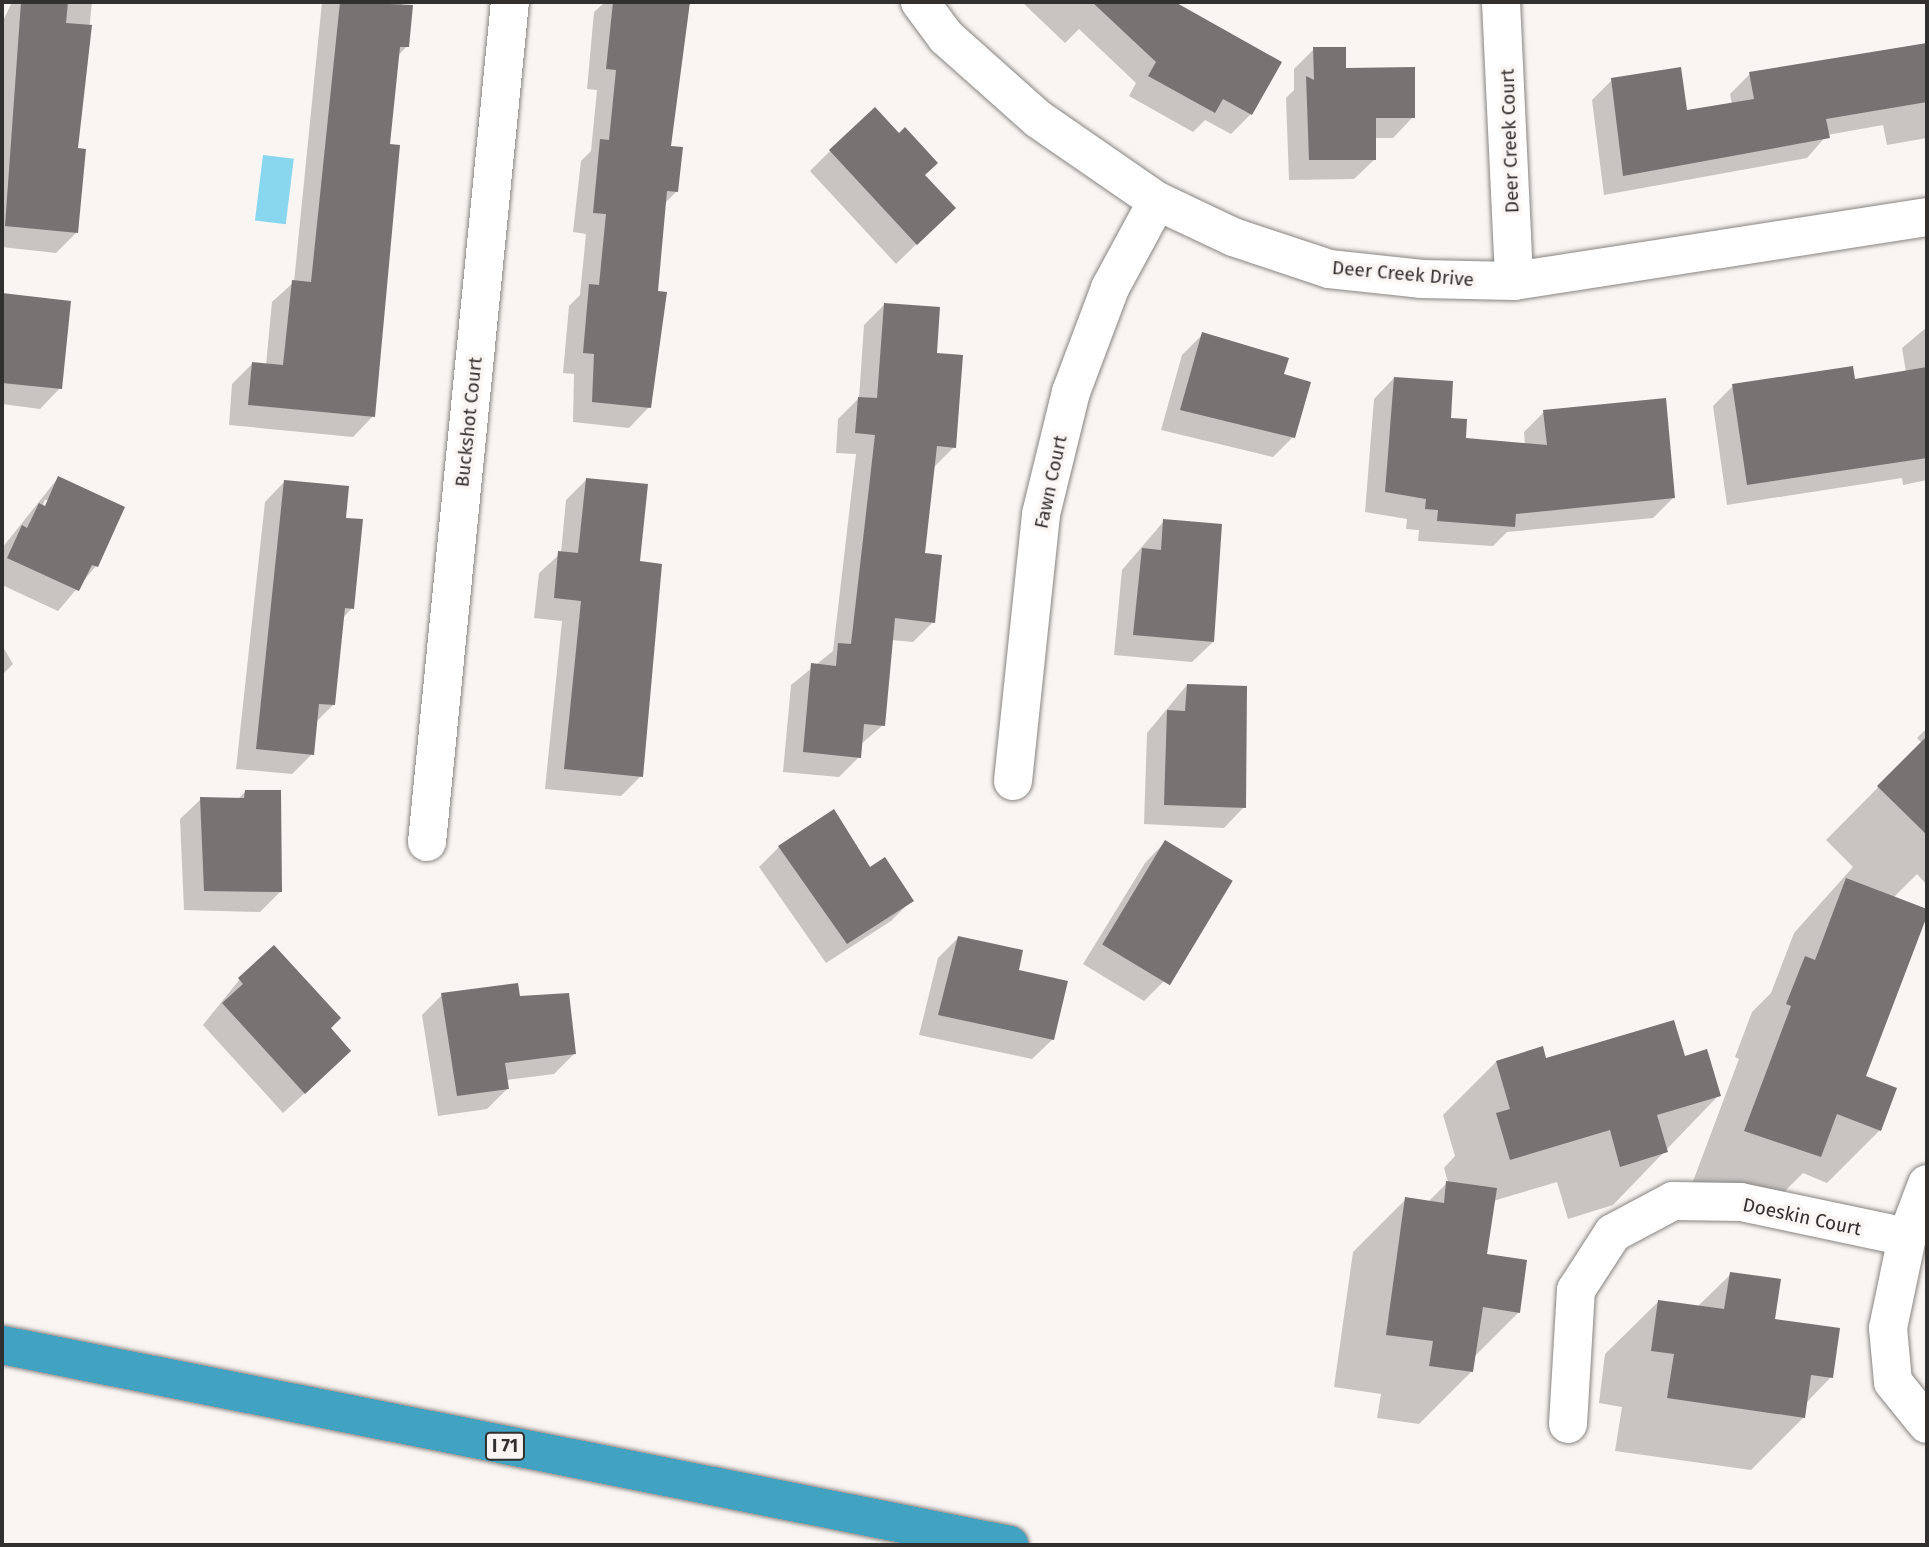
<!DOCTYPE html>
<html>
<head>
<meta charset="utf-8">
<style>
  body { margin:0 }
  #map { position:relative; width:1929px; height:1547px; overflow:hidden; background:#f9f5f2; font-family:"Fira Sans",sans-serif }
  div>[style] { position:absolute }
  .water>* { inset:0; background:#88d7ef; transform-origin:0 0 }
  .shadow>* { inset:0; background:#0003 }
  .building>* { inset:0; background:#777372; transform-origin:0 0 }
  .roads { filter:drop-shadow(0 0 2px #878481) drop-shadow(0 0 2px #878481) }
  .minor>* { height:38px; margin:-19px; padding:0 19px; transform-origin:19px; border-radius:19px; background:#fff }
  .motorway>* { height:38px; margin:-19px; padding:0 19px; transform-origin:19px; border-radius:19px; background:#41a2c2 }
  span { translate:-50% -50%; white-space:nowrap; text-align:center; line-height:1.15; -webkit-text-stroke:7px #f9f5f2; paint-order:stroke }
  .shield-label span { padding:2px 5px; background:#f9f5f2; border:2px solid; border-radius:5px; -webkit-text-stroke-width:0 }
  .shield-label { font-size:18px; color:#32302f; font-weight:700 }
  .street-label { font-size:19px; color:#32302f }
  .frame { position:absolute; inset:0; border:4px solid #32302f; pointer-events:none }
</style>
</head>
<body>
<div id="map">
  <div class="water">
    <i style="left:263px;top:155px;width:31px;height:66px;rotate:7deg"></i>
  </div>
  <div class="shadow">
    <i style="clip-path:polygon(12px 2px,92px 2px,77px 150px,76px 233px,56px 253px,2px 247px,2px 23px)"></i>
    <i style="clip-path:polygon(322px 2px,402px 2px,407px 46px,397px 57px,388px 145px,373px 416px,353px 437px,229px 425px,232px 384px,252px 364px,266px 365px,272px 302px,294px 282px)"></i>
    <i style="clip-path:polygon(605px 2px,687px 2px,670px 147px,677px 191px,664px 204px,649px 407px,629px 428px,573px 422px,574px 374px,563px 373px,569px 306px,580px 295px,586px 234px,573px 232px,581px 161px,591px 151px,597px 90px,587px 89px,594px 12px)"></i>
    <i style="clip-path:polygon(1022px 2px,1175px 2px,1251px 114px,1231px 134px,1205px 120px,1193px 132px,1129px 96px,1136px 83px,1079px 29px,1065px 43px)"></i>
    <i style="clip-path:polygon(1927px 43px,1927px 138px,1887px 145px,1883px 125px,1827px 135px,1807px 158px,1604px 195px,1592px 100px,1612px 80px,1686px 112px,1732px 104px,1730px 94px,1750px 74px)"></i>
    <i style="clip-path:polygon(1314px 49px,1413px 117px,1393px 138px,1374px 138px,1375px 159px,1354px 179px,1289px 180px,1286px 98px,1294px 90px,1294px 69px)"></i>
    <i style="clip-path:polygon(830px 151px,923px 176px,933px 228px,896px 264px,810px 171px)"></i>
    <i style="clip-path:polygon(2px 295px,69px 302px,60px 388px,40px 409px,2px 404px)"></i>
    <i style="clip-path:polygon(884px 305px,935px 354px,954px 447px,933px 468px,923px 555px,933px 622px,913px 642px,891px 640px,883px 725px,860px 745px,859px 757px,839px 777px,783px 772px,791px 685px,833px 651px,856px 454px,836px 453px,838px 419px,859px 398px,864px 325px)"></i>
    <i style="clip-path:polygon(1927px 327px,1927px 480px,1903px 485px,1902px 478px,1727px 505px,1713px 406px,1733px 386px,1854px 381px,1906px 372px,1902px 348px)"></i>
    <i style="clip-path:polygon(1203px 334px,1282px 375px,1293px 437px,1273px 457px,1161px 430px,1182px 355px)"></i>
    <i style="clip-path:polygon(1394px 378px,1449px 419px,1464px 440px,1525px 445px,1524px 432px,1544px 412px,1673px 498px,1653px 518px,1507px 532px,1493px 546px,1418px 541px,1419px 530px,1406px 529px,1407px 519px,1365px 512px,1374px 399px)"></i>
    <i style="clip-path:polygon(evenodd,58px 478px,96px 566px,58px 611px,2px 585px,2px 548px,58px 478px,45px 500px,49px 500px,43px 514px,39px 513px,45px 500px)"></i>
    <i style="clip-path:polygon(587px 479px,638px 563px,641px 776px,621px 796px,545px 789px,562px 621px,534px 618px,539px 573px,561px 553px,566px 500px)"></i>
    <i style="clip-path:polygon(285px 481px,344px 519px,352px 608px,342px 619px,333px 705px,315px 723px,312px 754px,292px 774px,236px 769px,265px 502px)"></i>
    <i style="clip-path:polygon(1164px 521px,1213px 642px,1192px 662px,1114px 655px,1122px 570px)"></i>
    <i style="clip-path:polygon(2px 645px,13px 664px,2px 675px)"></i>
    <i style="clip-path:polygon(1187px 685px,1244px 807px,1224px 828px,1144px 824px,1147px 733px)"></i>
    <i style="clip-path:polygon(1927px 728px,1927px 885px,1917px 874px,1893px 898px,1927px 911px,1864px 1077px,1880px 1130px,1827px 1183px,1803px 1173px,1767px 1209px,1692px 1184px,1739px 1059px,1735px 1057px,1752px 1012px,1771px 993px,1794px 933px,1853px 867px,1826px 840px,1922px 743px,1917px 738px)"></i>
    <i style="clip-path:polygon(245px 792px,280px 892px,260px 912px,184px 910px,180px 819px,201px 799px,238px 799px)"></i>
    <i style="clip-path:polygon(1165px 842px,1164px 981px,1144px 1001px,1083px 964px,1145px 863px)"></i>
    <i style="clip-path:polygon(779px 847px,911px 901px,891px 921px,826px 963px,759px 867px)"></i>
    <i style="clip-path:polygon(958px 938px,1017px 971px,1053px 1039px,1032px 1059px,919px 1035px,938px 958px)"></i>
    <i style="clip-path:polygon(240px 979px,328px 1028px,329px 1071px,283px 1113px,203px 1025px)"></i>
    <i style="clip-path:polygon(442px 995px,518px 998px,574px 1054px,554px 1074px,506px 1080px,507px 1089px,487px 1109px,438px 1116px,422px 1015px)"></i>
    <i style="clip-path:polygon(1683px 1058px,1719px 1095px,1613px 1205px,1568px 1219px,1557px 1182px,1493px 1201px,1485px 1256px,1519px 1312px,1474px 1357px,1472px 1371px,1419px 1424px,1377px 1418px,1381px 1394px,1334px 1387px,1353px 1252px,1406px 1199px,1428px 1202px,1448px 1182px,1444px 1168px,1455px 1156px,1443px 1115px,1496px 1062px)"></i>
    <i style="clip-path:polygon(1731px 1274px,1831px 1377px,1806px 1403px,1804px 1417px,1751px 1470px,1615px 1451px,1622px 1407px,1599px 1403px,1605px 1354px,1659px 1301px,1697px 1307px)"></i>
  </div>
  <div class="building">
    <i style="clip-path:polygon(21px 2px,68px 2px,66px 23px,92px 25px,78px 148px,86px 149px,78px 233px,5px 226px)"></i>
    <i style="clip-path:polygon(340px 2px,413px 5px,409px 47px,400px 47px,390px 144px,400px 145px,375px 417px,248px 405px,252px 362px,283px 365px,292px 280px,311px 282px)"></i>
    <i style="clip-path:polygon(613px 2px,690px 2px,671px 146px,683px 147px,678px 192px,667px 191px,658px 291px,667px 292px,651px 408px,592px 402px,594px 354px,583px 353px,589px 284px,599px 285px,606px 214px,593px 213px,600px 139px,609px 140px,616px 70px,606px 69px)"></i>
    <i style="clip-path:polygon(1092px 2px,1175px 2px,1282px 62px,1252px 115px,1223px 99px,1215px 113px,1148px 76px,1156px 62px)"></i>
    <i style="clip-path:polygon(1927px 43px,1927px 102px,1826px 119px,1830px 138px,1623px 176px,1611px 78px,1681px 67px,1687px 110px,1754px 99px,1749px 72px)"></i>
    <i style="clip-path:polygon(1313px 47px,1346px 47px,1346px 68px,1415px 67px,1415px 118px,1376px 118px,1376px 160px,1309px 160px,1306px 76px,1314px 80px)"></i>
    <i style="clip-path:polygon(875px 107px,899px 133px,905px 127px,938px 163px,925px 175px,956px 208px,917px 245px,829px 150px)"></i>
    <i style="clip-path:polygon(2px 293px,71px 301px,62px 389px,2px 383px)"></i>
    <i style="clip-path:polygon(884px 303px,940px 307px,937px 353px,963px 355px,956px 448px,937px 446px,925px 553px,942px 555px,935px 623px,895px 618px,885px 726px,864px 724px,861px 758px,803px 752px,811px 663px,836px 666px,838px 643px,851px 644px,875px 435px,855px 433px,858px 397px,877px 398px)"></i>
    <i style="clip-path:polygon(1202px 332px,1289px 358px,1284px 374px,1311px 382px,1295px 438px,1180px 410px)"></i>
    <i style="clip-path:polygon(1853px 366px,1855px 379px,1927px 367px,1927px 458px,1747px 485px,1732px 384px)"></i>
    <i style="clip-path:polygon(1394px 377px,1453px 381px,1451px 418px,1467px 419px,1466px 438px,1547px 445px,1543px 410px,1666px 398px,1675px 498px,1516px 514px,1515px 527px,1437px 521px,1438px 510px,1425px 509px,1426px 499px,1385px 492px)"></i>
    <i style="clip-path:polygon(58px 476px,125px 507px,98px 567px,92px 565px,79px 591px,7px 558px,22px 525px,27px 528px,39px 503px,45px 506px)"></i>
    <i style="clip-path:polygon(586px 478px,648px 484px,640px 561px,662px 564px,643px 777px,564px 769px,581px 601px,554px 598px,558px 551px,578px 553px)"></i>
    <i style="clip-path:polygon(284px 480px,349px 486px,346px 518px,363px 519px,354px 609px,345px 608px,335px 705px,319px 704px,314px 755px,256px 749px)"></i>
    <i style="clip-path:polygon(1163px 519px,1222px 524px,1214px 642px,1133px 635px,1142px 548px,1161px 550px)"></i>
    <i style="clip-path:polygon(1187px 684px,1247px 686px,1246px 808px,1164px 805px,1167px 710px,1185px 711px)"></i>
    <i style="clip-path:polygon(1927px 736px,1927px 835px,1877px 786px)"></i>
    <i style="clip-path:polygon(245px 790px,281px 790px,282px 892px,204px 891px,200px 797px,244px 798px)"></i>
    <i style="clip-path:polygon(834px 809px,870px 867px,885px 857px,914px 901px,847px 944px,778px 846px)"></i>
    <i style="left:1165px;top:840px;width:79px;height:122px;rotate:31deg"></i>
    <i style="clip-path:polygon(1846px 878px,1927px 909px,1927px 916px,1866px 1076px,1897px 1088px,1881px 1131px,1837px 1114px,1821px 1157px,1744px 1131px,1791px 1006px,1786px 1004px,1805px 956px,1815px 960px)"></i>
    <i style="clip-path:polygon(958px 936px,1023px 950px,1019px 970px,1068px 981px,1054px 1040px,938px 1015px)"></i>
    <i style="clip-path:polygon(274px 945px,341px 1018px,331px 1028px,351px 1051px,305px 1094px,222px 1003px,243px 984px,238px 978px)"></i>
    <i style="clip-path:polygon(518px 983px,520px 996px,569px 993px,576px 1054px,505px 1063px,509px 1089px,457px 1096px,441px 993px)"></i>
    <i style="clip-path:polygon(1674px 1020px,1685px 1056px,1707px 1049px,1721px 1096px,1657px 1115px,1668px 1152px,1620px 1167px,1610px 1130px,1510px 1160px,1496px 1113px,1510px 1109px,1496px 1061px,1543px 1046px,1546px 1058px)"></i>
    <i style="clip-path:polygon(1446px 1181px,1497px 1188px,1487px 1254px,1527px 1260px,1520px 1313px,1483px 1307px,1473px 1372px,1429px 1366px,1433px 1341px,1386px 1335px,1405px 1197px,1444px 1203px)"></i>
    <i style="clip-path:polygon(1730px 1272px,1781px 1279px,1775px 1319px,1840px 1328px,1833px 1378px,1811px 1375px,1805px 1418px,1667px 1398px,1674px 1354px,1651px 1351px,1658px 1300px,1724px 1309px)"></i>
  </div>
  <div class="roads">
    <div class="minor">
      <i style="left:920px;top:2px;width:44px;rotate:53.4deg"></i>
      <i style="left:946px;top:37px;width:123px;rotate:41.7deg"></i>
      <i style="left:1038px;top:119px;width:145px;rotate:34.6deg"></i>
      <i style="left:1157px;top:201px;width:84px;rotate:25.3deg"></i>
      <i style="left:1233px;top:237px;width:101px;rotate:18.4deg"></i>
      <i style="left:1329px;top:269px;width:94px;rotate:6.1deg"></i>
      <i style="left:1422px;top:279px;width:92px;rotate:1.2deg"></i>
      <i style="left:1514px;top:281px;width:418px;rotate:-8.8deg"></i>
      <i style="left:1501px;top:2px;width:279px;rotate:87.3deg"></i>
      <i style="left:1013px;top:781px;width:268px;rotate:-84deg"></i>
      <i style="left:1041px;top:514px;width:126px;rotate:-76.2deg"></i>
      <i style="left:1071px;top:392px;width:111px;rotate:-69.4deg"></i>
      <i style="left:1110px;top:288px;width:99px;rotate:-61.6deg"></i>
      <i style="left:427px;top:842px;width:844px;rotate:-84.36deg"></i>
      <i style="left:1927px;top:1184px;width:57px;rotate:110.7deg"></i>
      <i style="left:1907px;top:1237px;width:93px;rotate:101.8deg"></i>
      <i style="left:1888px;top:1328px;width:54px;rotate:84.7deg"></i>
      <i style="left:1893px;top:1382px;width:54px;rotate:51deg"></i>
      <i style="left:1568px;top:1424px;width:134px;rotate:-86.6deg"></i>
      <i style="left:1576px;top:1290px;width:68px;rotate:-57deg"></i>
      <i style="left:1613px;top:1233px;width:68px;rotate:-28.1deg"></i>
      <i style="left:1673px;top:1201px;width:68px;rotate:0.8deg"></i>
      <i style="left:1741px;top:1202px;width:170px;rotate:11.9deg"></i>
    </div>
    <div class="motorway">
      <i style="left:2px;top:1345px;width:1027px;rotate:11.23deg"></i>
    </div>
  </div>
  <div class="shield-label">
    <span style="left:505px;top:1446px">I 71</span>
  </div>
  <div class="street-label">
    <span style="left:1510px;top:141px;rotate:-92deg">Deer Creek Court</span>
    <span style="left:1403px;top:274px;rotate:5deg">Deer Creek Drive</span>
    <span style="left:469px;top:422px;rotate:-84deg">Buckshot Court</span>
    <span style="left:1051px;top:482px;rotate:-78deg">Fawn Court</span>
    <span style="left:1802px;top:1217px;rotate:12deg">Doeskin Court</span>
  </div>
  <div class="frame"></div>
</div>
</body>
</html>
